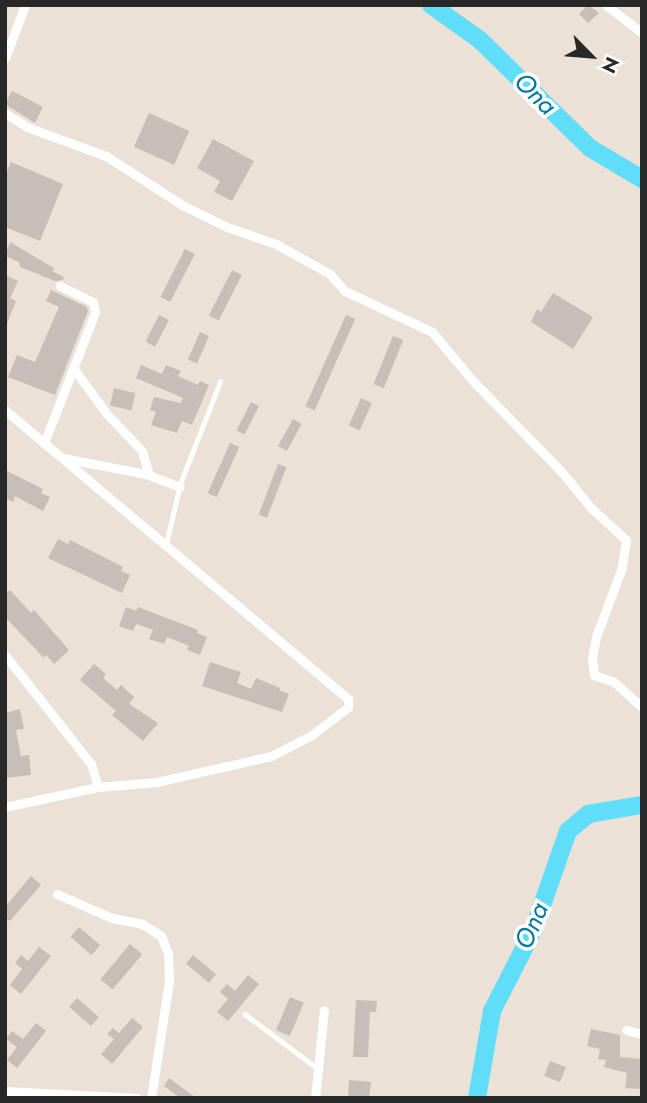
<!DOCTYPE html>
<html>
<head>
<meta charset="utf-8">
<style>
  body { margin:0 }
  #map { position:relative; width:647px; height:1103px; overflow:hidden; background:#ece1d7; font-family:Jost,sans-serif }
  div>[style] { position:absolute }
  .river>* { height:18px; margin:-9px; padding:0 9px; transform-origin:9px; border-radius:9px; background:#60ddf8 }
  .building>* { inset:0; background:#c7beb7; transform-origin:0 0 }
  .service>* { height:4.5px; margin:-2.25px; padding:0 2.25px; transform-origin:2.25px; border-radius:2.25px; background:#fff }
  .minor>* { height:9px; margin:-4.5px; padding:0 4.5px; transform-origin:4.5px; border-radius:4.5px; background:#fff }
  span { translate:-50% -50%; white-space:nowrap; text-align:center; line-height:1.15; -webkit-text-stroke:7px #fff; paint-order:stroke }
  .water-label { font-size:26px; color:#0378a0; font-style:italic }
  .frame { position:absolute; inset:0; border:7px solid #282828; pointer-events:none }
  .north { position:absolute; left:556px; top:21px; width:70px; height:70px; -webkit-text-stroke:5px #fff; paint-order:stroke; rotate:115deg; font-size:19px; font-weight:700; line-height:28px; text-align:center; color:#282828 }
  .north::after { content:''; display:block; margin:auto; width:24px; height:32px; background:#282828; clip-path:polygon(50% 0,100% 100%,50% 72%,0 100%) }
</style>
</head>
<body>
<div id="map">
  <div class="river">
    <i style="left:431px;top:5px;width:60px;rotate:35.5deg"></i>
    <i style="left:480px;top:40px;width:154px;rotate:44.5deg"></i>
    <i style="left:590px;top:148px;width:61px;rotate:30.8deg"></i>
    <i style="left:477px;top:1098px;width:88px;rotate:-80.2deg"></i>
    <i style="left:492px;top:1011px;width:90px;rotate:-62.9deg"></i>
    <i style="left:533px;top:931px;width:106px;rotate:-70.7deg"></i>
    <i style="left:568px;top:831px;width:26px;rotate:-40deg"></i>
    <i style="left:588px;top:814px;width:55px;rotate:-9.5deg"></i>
  </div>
  <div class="building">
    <i style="clip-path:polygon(588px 5px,599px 13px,588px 23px,579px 14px)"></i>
    <i style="clip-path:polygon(12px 91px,43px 107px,35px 123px,5px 104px)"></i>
    <i style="left:149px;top:113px;width:44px;height:37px;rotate:24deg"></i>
    <i style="clip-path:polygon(213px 139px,254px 161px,232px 201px,214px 192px,220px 181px,197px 168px)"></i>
    <i style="clip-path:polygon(11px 162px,63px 184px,40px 241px,5px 227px,5px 176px)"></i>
    <i style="clip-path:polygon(10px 242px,54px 268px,52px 271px,64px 277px,63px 280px,55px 281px,20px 267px,19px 262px,5px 256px)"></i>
    <i style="left:185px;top:249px;width:11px;height:54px;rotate:27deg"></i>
    <i style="left:232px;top:270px;width:11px;height:51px;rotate:27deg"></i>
    <i style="clip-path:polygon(5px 275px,18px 281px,10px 298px,16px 301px,6px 326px)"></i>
    <i style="clip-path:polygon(51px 290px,87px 307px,88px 311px,55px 395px,8px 377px,17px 355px,35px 362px,59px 307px,46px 301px)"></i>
    <i style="clip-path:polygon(553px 293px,593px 317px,573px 349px,531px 322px,537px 309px,541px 312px)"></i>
    <i style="left:159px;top:315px;width:11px;height:30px;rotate:27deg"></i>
    <i style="left:346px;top:315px;width:10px;height:100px;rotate:24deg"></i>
    <i style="left:200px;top:332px;width:10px;height:30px;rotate:24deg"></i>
    <i style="left:393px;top:336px;width:11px;height:52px;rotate:22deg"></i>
    <i style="clip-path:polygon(141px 365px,162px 374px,166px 365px,181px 371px,178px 376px,198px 385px,200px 381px,209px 385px,192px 425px,182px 421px,177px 433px,151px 425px,156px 412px,150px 410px,154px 397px,181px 403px,183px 398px,136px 378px)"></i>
    <i style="left:114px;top:388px;width:22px;height:18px;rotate:13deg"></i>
    <i style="left:361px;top:398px;width:12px;height:30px;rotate:24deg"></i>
    <i style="left:251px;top:402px;width:9px;height:32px;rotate:27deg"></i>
    <i style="left:293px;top:419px;width:10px;height:31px;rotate:29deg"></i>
    <i style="left:230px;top:443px;width:10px;height:55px;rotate:24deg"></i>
    <i style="left:278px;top:464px;width:9px;height:54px;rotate:21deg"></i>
    <i style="clip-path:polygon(5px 470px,43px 489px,41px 493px,50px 497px,43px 511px,15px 496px,13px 502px,5px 498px)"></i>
    <i style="clip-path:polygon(58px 539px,68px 544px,70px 540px,123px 567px,121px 571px,130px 575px,122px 593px,48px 558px)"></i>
    <i style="clip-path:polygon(10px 590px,31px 613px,34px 610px,69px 650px,54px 664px,46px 655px,44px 658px,5px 617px,5px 594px)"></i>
    <i style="clip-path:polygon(126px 607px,136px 611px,138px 607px,198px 630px,197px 633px,207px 637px,200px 655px,187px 650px,189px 646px,167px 637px,164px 644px,149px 639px,153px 630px,136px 624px,133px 631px,119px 626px)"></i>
    <i style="clip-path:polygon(210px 662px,241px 672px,237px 683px,251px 689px,256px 678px,280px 688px,279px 690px,289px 694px,282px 712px,202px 686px)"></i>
    <i style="clip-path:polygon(94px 664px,106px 674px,103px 678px,117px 690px,121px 685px,134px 697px,129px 704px,158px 723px,143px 741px,112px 715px,116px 711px,80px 680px)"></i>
    <i style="clip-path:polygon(20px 709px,24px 729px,16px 730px,21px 756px,29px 755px,31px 775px,5px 778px,5px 713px)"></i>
    <i style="clip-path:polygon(31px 876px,41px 885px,10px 921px,5px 917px,5px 907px)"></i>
    <i style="left:79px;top:927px;width:28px;height:13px;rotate:41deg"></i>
    <i style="left:130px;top:944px;width:16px;height:46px;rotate:40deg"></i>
    <i style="clip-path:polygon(39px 947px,51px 956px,21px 994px,10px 985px,22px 969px,15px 963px,21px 955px,28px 961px)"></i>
    <i style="left:193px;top:955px;width:30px;height:11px;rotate:40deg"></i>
    <i style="clip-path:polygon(248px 975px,259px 984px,228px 1021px,217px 1012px,228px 999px,220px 992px,227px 984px,235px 991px)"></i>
    <i style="left:290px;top:997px;width:15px;height:36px;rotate:23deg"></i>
    <i style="left:77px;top:998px;width:29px;height:12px;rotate:41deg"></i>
    <i style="clip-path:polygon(356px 1000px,377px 1001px,376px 1012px,370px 1012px,368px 1057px,353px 1057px)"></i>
    <i style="clip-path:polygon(132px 1018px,143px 1027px,112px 1064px,101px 1054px,114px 1039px,107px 1034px,113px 1028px,119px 1033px)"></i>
    <i style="clip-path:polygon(36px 1023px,46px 1031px,17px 1068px,7px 1060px,17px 1047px,6px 1039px,12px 1031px,23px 1039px)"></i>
    <i style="clip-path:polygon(591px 1029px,620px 1035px,620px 1057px,642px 1059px,640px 1089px,625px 1088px,627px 1073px,604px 1067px,606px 1060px,598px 1059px,600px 1049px,587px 1046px)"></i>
    <i style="left:550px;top:1061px;width:17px;height:16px;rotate:21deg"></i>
    <i style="clip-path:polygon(169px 1078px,196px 1098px,180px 1098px,164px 1086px)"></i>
    <i style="clip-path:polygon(349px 1080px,371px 1082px,369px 1098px,348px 1098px)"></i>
  </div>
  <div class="service">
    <i style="left:166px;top:545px;width:63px;rotate:-77.1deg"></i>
    <i style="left:180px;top:484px;width:110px;rotate:-68.6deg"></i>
    <i style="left:245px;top:1014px;width:90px;rotate:36.9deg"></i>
  </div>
  <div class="minor">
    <i style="left:606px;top:5px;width:46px;rotate:37.9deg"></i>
    <i style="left:5px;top:58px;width:57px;rotate:-69.3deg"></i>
    <i style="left:5px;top:113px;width:26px;rotate:32deg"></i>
    <i style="left:27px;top:127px;width:84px;rotate:20.2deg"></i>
    <i style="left:106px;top:156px;width:93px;rotate:32.7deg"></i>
    <i style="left:184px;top:206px;width:48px;rotate:26deg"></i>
    <i style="left:227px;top:227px;width:52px;rotate:19.1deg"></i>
    <i style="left:276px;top:244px;width:62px;rotate:29.1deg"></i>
    <i style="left:330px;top:274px;width:23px;rotate:49deg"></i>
    <i style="left:345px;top:291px;width:96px;rotate:25.2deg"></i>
    <i style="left:432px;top:332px;width:65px;rotate:50deg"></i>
    <i style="left:474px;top:382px;width:124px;rotate:45.7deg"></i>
    <i style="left:561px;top:471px;width:48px;rotate:51deg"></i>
    <i style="left:591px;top:508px;width:47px;rotate:42.4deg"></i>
    <i style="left:626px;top:540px;width:30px;rotate:99deg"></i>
    <i style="left:621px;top:570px;width:72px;rotate:110.5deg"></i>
    <i style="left:596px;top:637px;width:20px;rotate:101deg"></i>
    <i style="left:592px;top:657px;width:18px;rotate:84deg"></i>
    <i style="left:594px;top:675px;width:21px;rotate:19deg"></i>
    <i style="left:614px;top:682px;width:38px;rotate:42deg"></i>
    <i style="left:74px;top:369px;width:54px;rotate:54deg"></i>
    <i style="left:106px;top:413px;width:52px;rotate:46.5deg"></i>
    <i style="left:142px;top:451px;width:25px;rotate:74deg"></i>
    <i style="left:5px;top:410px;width:449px;rotate:40.1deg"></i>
    <i style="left:348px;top:699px;width:8px;rotate:90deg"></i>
    <i style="left:348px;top:707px;width:46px;rotate:142.1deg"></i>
    <i style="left:312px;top:735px;width:46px;rotate:152.9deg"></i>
    <i style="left:271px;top:756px;width:117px;rotate:167.2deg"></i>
    <i style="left:157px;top:782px;width:59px;rotate:175.2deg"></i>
    <i style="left:44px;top:443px;width:141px;rotate:-68.7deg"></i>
    <i style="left:95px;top:312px;width:10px;rotate:-101deg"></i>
    <i style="left:93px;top:302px;width:37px;rotate:-154deg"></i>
    <i style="left:63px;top:458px;width:85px;rotate:10.9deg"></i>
    <i style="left:146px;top:474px;width:36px;rotate:21deg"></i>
    <i style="left:5px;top:655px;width:139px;rotate:51.7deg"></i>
    <i style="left:91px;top:764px;width:24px;rotate:73deg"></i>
    <i style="left:98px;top:787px;width:95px;rotate:167.9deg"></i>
    <i style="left:57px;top:894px;width:60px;rotate:23.6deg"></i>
    <i style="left:112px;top:918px;width:31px;rotate:11deg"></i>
    <i style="left:142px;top:924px;width:22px;rotate:32deg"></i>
    <i style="left:161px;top:936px;width:18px;rotate:68deg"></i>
    <i style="left:168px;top:953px;width:28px;rotate:88deg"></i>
    <i style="left:169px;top:981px;width:118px;rotate:98.7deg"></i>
    <i style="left:626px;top:1030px;width:16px;rotate:14deg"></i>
    <i style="left:5px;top:1091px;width:132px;rotate:3deg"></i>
    <i style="left:315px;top:1098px;width:88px;rotate:-84.2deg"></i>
  </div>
  <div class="water-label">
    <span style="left:535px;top:94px;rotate:45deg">Ona</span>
    <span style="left:532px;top:926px;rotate:-67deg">Ona</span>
  </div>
  <div class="frame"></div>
  <div class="north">N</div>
</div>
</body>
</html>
